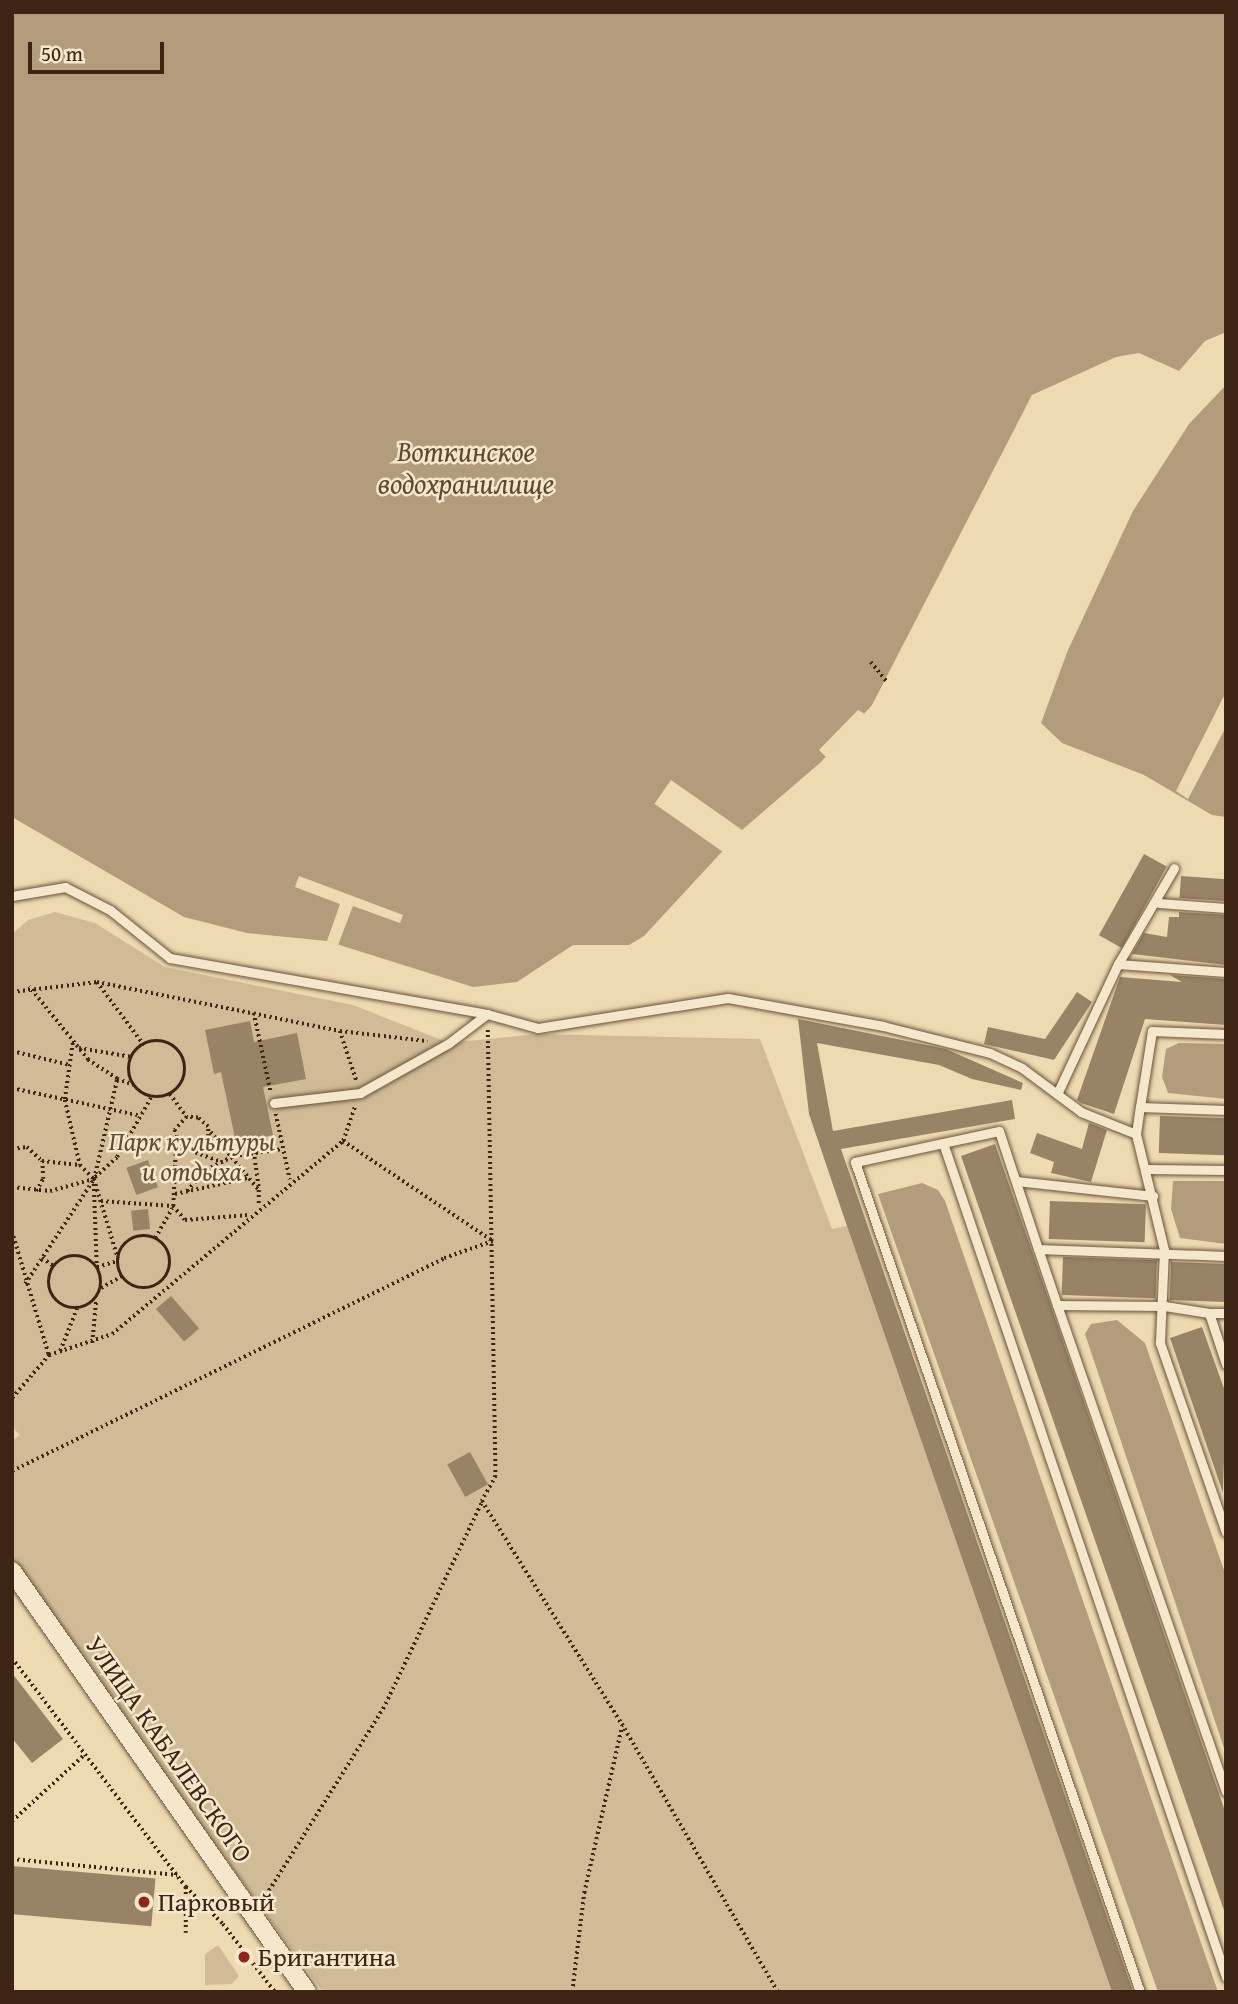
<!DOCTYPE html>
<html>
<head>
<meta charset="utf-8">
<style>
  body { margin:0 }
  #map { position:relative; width:1238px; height:2004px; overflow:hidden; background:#eedab1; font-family:"Gentium Book Plus",serif }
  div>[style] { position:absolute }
  .green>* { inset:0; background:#d0bb96 }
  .water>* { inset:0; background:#b29c7c }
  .pier>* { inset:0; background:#eedab1; transform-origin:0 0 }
  .building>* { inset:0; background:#998366; transform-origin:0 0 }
  .path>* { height:3.5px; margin-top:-1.75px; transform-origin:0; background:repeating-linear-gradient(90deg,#3d2414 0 2px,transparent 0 5.5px) }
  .path>.ring { margin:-1.75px; padding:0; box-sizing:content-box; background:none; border:3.5px solid #3d2414; border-radius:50% }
  .roads { filter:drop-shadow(0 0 2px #69523b) drop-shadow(0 0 2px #69523b) }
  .service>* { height:9px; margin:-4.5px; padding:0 4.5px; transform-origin:4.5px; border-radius:4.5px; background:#f4e7cc }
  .minor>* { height:18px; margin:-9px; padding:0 9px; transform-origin:9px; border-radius:9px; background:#f4e7cc }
  .dots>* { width:19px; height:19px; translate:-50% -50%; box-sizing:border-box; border:4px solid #f4e7cc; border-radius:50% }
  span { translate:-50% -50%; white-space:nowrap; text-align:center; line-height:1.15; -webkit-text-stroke:5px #f4e7cc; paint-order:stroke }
  .park-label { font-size:26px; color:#624a34; font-style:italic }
  .street-label { font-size:26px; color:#3d2414 }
  .poi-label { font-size:26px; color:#3d2414 }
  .left { translate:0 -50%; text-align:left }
  .water-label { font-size:28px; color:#604833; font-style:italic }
  .frame { position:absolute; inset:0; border:14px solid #3d2414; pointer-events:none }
  .scale { position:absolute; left:28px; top:42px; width:136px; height:32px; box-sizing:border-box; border:4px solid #3d2414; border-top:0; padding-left:9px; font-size:21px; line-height:24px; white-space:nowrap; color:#3d2414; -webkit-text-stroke:5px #f4e7cc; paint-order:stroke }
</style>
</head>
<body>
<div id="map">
  <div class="green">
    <i style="clip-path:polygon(55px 912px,95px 923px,165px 967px,353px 1005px,449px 1043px,538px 1034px,760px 1039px,832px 1229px,847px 1226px,1112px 1992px,323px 1992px,12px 1567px,12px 1441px,20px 1435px,12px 1427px,12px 934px,28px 920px)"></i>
    <i style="clip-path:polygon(218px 1945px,239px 1976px,232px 1984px,205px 1985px,205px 1954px)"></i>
  </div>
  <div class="water">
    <i style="clip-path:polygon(12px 12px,1226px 12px,1226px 332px,1205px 341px,1179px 371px,1139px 353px,1116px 357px,1032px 395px,872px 705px,821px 762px,742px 830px,644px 936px,629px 945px,573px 945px,517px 982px,473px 987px,327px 941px,247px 933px,184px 917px,12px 817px)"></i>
    <i style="clip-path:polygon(1226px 385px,1226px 817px,1212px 815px,1144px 775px,1062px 743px,1041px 723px,1068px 650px,1133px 511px,1189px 424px)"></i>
    <i style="clip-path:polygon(1179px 1043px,1226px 1044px,1226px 1099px,1168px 1093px,1162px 1077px,1166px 1049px)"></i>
    <i style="clip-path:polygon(1173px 1181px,1226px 1181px,1226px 1244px,1180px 1238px,1171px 1209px)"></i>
    <i style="clip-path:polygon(922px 1183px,938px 1190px,945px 1201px,1218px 1992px,1158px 1992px,878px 1194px)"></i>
    <i style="clip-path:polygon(1117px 1320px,1145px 1343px,1226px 1576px,1226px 1754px,1085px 1334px,1091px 1324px)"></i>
  </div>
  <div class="pier">
    <i style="clip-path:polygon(1226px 692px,1226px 727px,1188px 799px,1176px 791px)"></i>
    <i style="clip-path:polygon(858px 710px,865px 714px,826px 757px,819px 750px)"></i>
    <i style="left:671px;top:780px;width:87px;height:29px;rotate:35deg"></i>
    <i style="clip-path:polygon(299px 876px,403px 915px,400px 923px,353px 906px,338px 945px,327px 941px,340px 904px,295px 887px)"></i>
  </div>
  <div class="building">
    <i style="left:1144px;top:854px;width:26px;height:93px;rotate:29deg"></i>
    <i style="left:1181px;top:876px;width:45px;height:22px;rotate:4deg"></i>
    <i style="clip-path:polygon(1179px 912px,1226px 915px,1226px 965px,1132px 954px,1144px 933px,1167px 937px,1169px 917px,1179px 917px)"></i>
    <i style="clip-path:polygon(1170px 975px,1226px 979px,1226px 1025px,1145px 1019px,1114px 1114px,1081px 1103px,1077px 1100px,1120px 977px,1182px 982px)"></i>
    <i style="clip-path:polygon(1077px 992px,1092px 1002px,1054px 1060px,984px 1044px,988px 1027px,1045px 1039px)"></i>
    <i style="clip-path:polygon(798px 1019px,946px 1049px,1023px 1083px,1021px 1090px,972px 1079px,939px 1065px,817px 1043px,833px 1131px,1012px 1100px,1015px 1119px,841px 1149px,1133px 1992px,1112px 1992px,847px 1226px,809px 1114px)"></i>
    <i style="clip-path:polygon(250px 1021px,254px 1042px,297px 1033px,306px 1079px,263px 1087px,273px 1135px,236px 1143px,221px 1072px,214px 1074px,205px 1030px)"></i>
    <i style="left:1160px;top:1116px;width:66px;height:37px;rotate:2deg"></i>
    <i style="clip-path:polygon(1089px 1123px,1107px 1130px,1091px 1182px,1051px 1173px,1054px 1162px,1030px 1153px,1037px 1133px,1082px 1149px)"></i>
    <i style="clip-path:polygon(995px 1144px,1226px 1814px,1226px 1916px,961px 1156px)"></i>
    <i style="left:148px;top:1160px;width:29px;height:23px;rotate:70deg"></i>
    <i style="left:1050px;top:1201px;width:96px;height:38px;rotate:2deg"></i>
    <i style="left:148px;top:1209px;width:20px;height:17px;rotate:84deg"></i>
    <i style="left:1063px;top:1257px;width:94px;height:38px;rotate:2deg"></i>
    <i style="left:1171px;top:1262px;width:55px;height:38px;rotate:2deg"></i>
    <i style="left:171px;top:1296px;width:43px;height:20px;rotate:49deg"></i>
    <i style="clip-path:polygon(1202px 1327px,1226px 1394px,1223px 1493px,1170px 1338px)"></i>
    <i style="left:470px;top:1452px;width:37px;height:26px;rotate:61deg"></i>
    <i style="clip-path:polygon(12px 1673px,63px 1739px,32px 1763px,12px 1738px)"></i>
    <i style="left:12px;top:1866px;width:144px;height:48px;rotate:5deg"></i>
  </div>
  <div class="path">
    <i style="left:871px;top:662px;width:26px;rotate:51deg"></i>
    <i style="left:97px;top:982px;width:79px;rotate:53.3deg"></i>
    <i style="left:12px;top:992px;width:86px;rotate:-6.7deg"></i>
    <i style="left:97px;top:982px;width:248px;rotate:11.4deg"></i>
    <i style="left:340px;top:1031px;width:88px;rotate:6.6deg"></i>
    <i style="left:254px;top:1013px;width:82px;rotate:78deg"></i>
    <i style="left:488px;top:1030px;width:446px;rotate:89deg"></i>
    <i style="left:496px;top:1476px;width:29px;rotate:119deg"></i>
    <i style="left:482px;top:1501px;width:263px;rotate:57.9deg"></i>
    <i style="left:622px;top:1724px;width:310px;rotate:59.8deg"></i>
    <i style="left:340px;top:1031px;width:54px;rotate:71.6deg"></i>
    <i class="ring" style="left:129px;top:1041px;width:52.5px;height:52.5px"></i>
    <i style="left:73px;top:1043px;width:58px;rotate:98deg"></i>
    <i style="left:65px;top:1100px;width:67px;rotate:77deg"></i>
    <i style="left:80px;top:1165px;width:20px;rotate:45deg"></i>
    <i style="left:94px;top:1179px;width:83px;rotate:73.1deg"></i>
    <i style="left:79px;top:1048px;width:54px;rotate:9.6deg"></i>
    <i style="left:12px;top:1051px;width:60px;rotate:13.6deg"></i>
    <i style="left:117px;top:1079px;width:18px;rotate:19deg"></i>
    <i style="left:12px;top:1088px;width:132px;rotate:12.2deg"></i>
    <i style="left:170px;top:1094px;width:29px;rotate:54deg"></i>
    <i style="left:276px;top:1114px;width:67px;rotate:78deg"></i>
    <i style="left:211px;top:1132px;width:75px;rotate:50.4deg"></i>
    <i style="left:259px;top:1190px;width:15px;rotate:90deg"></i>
    <i style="left:343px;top:1141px;width:37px;rotate:-71deg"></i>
    <i style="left:12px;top:1149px;width:15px;rotate:-8deg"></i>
    <i style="left:27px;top:1147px;width:21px;rotate:43deg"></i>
    <i style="left:42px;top:1161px;width:38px;rotate:6deg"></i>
    <i style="left:197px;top:1151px;width:14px;rotate:-39deg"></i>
    <i style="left:208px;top:1142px;width:15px;rotate:-90deg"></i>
    <i style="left:208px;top:1127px;width:13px;rotate:-138deg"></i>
    <i style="left:198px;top:1118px;width:11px;rotate:-175deg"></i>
    <i style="left:187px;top:1117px;width:18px;rotate:133deg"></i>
    <i style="left:175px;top:1130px;width:18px;rotate:74deg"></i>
    <i style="left:180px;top:1147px;width:45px;rotate:19.7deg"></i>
    <i style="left:254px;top:1152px;width:36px;rotate:82deg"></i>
    <i style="left:95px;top:1177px;width:30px;rotate:-42deg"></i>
    <i style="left:117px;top:1157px;width:70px;rotate:-60.2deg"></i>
    <i style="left:94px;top:1184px;width:83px;rotate:87.9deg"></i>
    <i style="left:97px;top:1267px;width:22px;rotate:-16deg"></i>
    <i style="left:12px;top:1187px;width:38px;rotate:6deg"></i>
    <i style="left:50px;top:1191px;width:46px;rotate:-15.3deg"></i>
    <i style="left:36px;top:1191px;width:14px;rotate:-60deg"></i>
    <i style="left:43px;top:1179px;width:18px;rotate:-93deg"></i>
    <i style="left:187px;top:1191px;width:28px;rotate:-48deg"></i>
    <i style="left:206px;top:1170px;width:31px;rotate:-27deg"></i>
    <i style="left:234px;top:1156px;width:49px;rotate:-8.1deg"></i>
    <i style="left:175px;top:1194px;width:75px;rotate:-12.4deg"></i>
    <i style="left:101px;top:1201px;width:72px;rotate:4deg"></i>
    <i style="left:173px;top:1206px;width:65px;rotate:-87.4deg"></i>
    <i style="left:173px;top:1206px;width:18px;rotate:49deg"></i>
    <i style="left:185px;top:1220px;width:64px;rotate:-4.5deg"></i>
    <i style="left:12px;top:1231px;width:129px;rotate:73.4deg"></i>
    <i class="ring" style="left:118px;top:1236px;width:48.5px;height:48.5px"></i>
    <i style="left:155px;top:1238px;width:34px;rotate:-60deg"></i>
    <i class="ring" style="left:49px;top:1256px;width:48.5px;height:48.5px"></i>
    <i style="left:42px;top:1258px;width:14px;rotate:34deg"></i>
    <i style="left:25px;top:1284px;width:126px;rotate:-56.7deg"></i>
    <i style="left:94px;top:1179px;width:103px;rotate:-77deg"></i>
    <i style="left:117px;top:1079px;width:35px;rotate:-147deg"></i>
    <i style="left:88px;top:1060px;width:94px;rotate:-128.9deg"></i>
    <i style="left:101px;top:1288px;width:24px;rotate:-30deg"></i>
    <i style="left:92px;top:1343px;width:43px;rotate:-84.7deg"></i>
    <i style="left:60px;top:1351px;width:46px;rotate:-68.4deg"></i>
    <i style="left:12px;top:1398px;width:57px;rotate:-49.3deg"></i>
    <i style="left:49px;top:1355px;width:66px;rotate:-18.4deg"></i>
    <i style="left:112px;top:1334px;width:301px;rotate:-39.9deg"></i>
    <i style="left:343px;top:1141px;width:180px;rotate:33.7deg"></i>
    <i style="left:12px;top:1471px;width:482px;rotate:-26.2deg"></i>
    <i style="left:444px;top:1258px;width:52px;rotate:-19.1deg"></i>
    <i style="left:12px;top:1658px;width:288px;rotate:52.8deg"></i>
    <i style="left:186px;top:1887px;width:46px;rotate:90deg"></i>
    <i style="left:12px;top:1821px;width:98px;rotate:-42.5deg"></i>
    <i style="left:12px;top:1859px;width:166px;rotate:5.5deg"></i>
    <i style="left:186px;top:1887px;width:52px;rotate:45deg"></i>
    <i style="left:223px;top:1924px;width:86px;rotate:52.6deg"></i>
    <i style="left:263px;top:1900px;width:226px;rotate:-57.9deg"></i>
    <i style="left:383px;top:1709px;width:230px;rotate:-64.5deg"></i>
    <i style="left:572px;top:1992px;width:100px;rotate:-83.1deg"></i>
    <i style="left:584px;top:1893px;width:171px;rotate:-77.2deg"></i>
  </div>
  <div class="roads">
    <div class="service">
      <i style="left:12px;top:896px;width:54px;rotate:-9.6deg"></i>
      <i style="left:65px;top:887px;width:51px;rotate:27.1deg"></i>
      <i style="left:110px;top:910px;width:77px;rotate:38.7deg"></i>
      <i style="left:170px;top:958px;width:322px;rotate:10deg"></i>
      <i style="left:487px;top:1014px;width:53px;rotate:15.4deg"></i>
      <i style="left:538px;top:1028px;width:192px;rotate:-9deg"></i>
      <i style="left:728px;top:998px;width:158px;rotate:10.2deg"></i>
      <i style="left:883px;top:1026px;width:110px;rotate:14.2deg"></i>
      <i style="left:990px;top:1053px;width:35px;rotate:25deg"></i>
      <i style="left:1022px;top:1068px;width:74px;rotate:36.7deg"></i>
      <i style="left:1081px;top:1112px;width:59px;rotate:21.8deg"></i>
      <i style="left:1136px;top:1134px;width:119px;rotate:76.4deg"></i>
      <i style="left:1164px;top:1250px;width:93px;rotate:92.5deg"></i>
      <i style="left:1160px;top:1343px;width:200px;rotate:70.8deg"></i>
      <i style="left:1159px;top:903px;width:67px;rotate:4.3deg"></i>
      <i style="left:1118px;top:964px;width:108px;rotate:4.2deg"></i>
      <i style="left:1226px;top:1034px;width:74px;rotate:-177.7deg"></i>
      <i style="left:1152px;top:1031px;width:77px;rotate:99deg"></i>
      <i style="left:1140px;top:1107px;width:86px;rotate:2deg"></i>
      <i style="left:1057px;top:1094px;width:144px;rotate:-64.9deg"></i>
      <i style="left:1118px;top:964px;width:111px;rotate:-59.7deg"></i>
      <i style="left:274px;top:1103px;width:87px;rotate:-6.6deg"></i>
      <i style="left:360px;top:1093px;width:102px;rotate:-29.3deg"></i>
      <i style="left:449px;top:1043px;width:48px;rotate:-37.3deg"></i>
      <i style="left:1136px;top:1134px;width:27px;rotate:-82deg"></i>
      <i style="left:943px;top:1143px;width:90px;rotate:167.8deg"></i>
      <i style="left:855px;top:1162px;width:878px;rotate:71.05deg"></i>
      <i style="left:1149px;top:1169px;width:77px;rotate:0.7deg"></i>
      <i style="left:1016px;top:1181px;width:138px;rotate:6.2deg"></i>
      <i style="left:1038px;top:1249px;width:124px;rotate:-108.3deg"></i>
      <i style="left:999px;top:1131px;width:57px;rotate:167.9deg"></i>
      <i style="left:943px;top:1143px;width:881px;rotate:71.26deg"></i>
      <i style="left:1057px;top:1305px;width:515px;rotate:70.86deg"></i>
      <i style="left:1209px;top:1313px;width:45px;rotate:-171deg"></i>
      <i style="left:1165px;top:1306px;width:108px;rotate:-179.5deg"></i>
      <i style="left:1057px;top:1305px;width:59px;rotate:-108.7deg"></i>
      <i style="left:1038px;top:1249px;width:188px;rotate:2.1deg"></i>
      <i style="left:1226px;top:1313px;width:17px;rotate:180deg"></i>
      <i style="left:1209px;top:1313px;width:54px;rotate:71.6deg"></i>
    </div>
    <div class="minor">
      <i style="left:12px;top:1571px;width:514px;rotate:54.98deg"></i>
    </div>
  </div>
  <div class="dots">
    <i style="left:144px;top:1902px;background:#8f2418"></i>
    <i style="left:244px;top:1957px;background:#8f2418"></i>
  </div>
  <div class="park-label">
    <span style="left:192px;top:1156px">Парк культуры<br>и отдыха</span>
  </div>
  <div class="street-label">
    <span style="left:169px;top:1749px;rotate:55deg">УЛИЦА КАБАЛЕВСКОГО</span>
  </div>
  <div class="poi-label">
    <span class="left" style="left:158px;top:1902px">Парковый</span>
    <span class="left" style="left:258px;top:1957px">Бригантина</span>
  </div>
  <div class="water-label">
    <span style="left:466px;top:467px">Воткинское<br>водохранилище</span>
  </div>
  <div class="frame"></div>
  <div class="scale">50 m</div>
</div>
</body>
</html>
